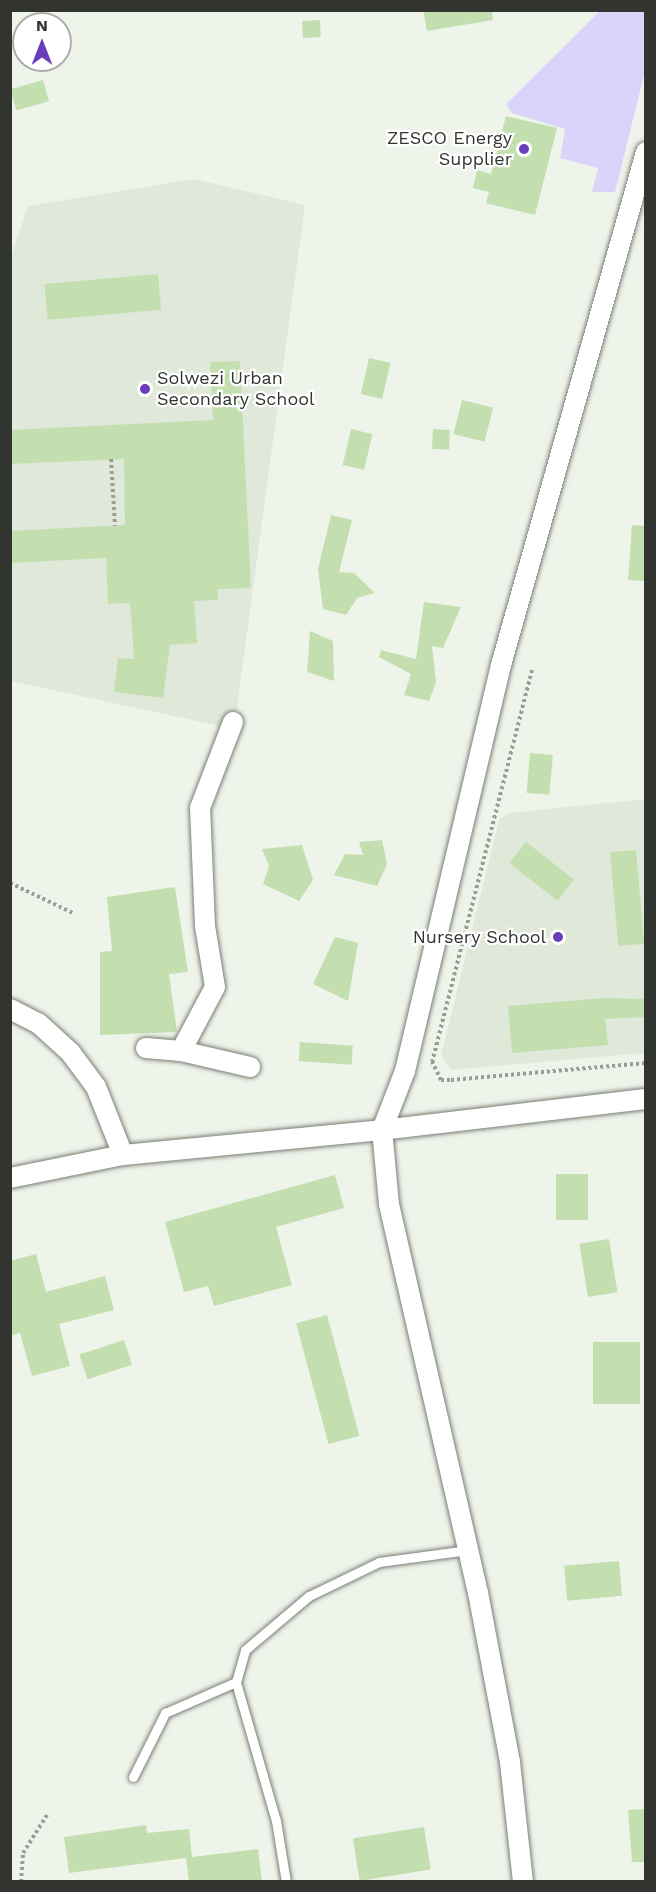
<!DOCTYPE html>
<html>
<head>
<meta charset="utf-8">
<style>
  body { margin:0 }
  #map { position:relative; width:656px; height:1892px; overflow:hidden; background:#eff4eb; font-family:"Work Sans",sans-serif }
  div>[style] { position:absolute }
  .built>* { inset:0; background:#e0e9d9 }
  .green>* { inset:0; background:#dcd3fa }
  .building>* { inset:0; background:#c3dfb0; transform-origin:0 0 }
  .path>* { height:4px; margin-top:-2px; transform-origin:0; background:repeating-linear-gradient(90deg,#9a9d96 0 3px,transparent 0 6px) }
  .roads { filter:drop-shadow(0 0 2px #7a7f76) drop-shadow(0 0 2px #7a7f76) }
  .lane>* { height:9px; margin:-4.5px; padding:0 4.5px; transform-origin:4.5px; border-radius:4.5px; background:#fff }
  .street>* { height:20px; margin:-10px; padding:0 10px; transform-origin:10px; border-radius:10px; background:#fff }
  .dots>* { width:16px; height:16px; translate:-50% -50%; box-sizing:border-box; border:3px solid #fff; border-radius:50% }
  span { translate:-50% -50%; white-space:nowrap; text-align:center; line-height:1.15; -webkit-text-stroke:4.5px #fff; paint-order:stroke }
  .poi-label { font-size:18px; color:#323430 }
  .right { translate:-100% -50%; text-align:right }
  .left { translate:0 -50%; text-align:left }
  .frame { position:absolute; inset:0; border:12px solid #323430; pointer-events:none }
  .north { position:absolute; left:12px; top:12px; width:60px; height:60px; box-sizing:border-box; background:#fff; border:2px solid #adaeac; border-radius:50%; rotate:0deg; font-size:16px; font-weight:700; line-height:24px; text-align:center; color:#323430 }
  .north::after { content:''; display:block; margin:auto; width:21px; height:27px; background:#6a3eb6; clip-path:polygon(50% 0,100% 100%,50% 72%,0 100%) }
</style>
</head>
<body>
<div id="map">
  <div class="built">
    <i style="clip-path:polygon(194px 179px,305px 205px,234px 729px,11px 681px,10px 260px,28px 206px)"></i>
    <i style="clip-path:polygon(645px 799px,645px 1053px,451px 1070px,441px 1056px,499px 820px,509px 813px)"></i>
  </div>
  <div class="green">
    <i style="clip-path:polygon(601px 10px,645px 11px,645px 71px,615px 192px,592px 192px,598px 168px,560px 158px,565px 129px,512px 113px,506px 104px)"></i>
  </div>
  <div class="building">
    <i style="clip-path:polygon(423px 10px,492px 10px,493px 20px,427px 31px)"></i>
    <i style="left:320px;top:20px;width:17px;height:18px;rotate:87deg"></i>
    <i style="left:43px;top:80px;width:22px;height:34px;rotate:74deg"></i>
    <i style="clip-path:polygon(506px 116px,557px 128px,535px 215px,486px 203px,489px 192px,473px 188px,477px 170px,491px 174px)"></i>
    <i style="left:158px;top:274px;width:36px;height:114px;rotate:85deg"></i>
    <i style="left:369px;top:358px;width:22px;height:37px;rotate:13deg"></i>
    <i style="clip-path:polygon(240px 361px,251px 588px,218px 589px,218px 600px,194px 601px,197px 643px,170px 645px,163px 698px,114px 692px,118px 658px,134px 659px,130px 603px,108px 604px,106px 558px,10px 563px,10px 531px,125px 525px,124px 459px,10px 464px,10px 430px,213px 420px,210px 362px)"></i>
    <i style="left:462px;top:400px;width:32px;height:35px;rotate:14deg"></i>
    <i style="left:351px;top:429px;width:22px;height:37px;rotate:13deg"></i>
    <i style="left:433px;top:429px;width:17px;height:20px;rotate:3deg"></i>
    <i style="clip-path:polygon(331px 515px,352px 520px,339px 572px,354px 573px,375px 593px,357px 598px,346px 615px,323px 609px,318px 569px)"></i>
    <i style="clip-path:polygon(632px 525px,645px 526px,645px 581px,628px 580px)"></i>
    <i style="clip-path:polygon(424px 602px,461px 607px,443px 648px,432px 646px,436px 682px,429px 701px,404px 695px,411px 674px,379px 657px,381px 650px,416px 659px)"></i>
    <i style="clip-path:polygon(310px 631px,333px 641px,334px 681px,307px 672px)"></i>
    <i style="left:530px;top:753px;width:23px;height:40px;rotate:5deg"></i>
    <i style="clip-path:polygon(382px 840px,387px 864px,377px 886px,334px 875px,345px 854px,363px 855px,359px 842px)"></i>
    <i style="left:526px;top:842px;width:61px;height:27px;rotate:38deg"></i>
    <i style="clip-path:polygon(302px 845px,313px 880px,299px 901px,263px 884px,269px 866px,262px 849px)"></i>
    <i style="left:636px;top:850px;width:94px;height:26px;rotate:85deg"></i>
    <i style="clip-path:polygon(175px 887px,188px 972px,169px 974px,177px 1032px,100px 1035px,100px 952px,112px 951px,107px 897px)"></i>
    <i style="clip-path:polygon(335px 937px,358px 943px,348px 1001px,313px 984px)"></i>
    <i style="clip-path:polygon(604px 998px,645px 999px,645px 1017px,605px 1019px,608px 1045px,512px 1053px,508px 1006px)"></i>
    <i style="left:300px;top:1042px;width:53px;height:19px;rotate:4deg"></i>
    <i style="left:556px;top:1174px;width:32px;height:46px"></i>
    <i style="clip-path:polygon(335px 1175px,344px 1208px,276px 1227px,292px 1285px,214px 1306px,208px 1286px,184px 1292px,165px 1222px)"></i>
    <i style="left:609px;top:1239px;width:54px;height:30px;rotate:81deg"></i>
    <i style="clip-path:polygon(36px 1254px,46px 1292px,105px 1276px,114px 1310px,59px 1324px,70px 1366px,32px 1376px,20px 1333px,10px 1336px,10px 1261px)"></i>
    <i style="left:327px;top:1315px;width:125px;height:32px;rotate:75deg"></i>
    <i style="left:124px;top:1340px;width:26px;height:47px;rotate:72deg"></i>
    <i style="left:593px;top:1342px;width:47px;height:62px"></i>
    <i style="left:619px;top:1561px;width:35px;height:55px;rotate:85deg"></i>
    <i style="clip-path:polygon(645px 1809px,645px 1862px,632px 1862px,628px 1810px)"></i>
    <i style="clip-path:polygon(146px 1825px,147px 1833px,189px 1829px,192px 1857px,258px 1849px,262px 1881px,189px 1881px,186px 1858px,69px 1873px,64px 1837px)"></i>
    <i style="left:424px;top:1827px;width:43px;height:72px;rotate:81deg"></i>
  </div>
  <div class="path">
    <i style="left:111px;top:459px;width:67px;rotate:86.6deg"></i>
    <i style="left:532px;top:670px;width:404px;rotate:104.3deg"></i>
    <i style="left:432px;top:1061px;width:21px;rotate:65deg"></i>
    <i style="left:441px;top:1080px;width:10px"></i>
    <i style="left:451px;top:1080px;width:196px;rotate:-5deg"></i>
    <i style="left:645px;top:785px;width:1px"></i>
    <i style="left:10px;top:883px;width:72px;rotate:25.5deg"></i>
    <i style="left:21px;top:1882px;width:29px;rotate:-86deg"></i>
    <i style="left:23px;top:1853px;width:45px;rotate:-57.7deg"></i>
  </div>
  <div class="roads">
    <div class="lane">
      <i style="left:133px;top:1777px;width:72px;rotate:-63.4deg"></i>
      <i style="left:165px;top:1713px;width:77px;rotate:-23.6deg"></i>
      <i style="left:286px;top:1882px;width:62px;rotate:-99.3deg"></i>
      <i style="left:276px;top:1821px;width:145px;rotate:-106.1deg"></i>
      <i style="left:236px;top:1682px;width:33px;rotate:-74deg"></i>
      <i style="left:245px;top:1650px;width:84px;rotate:-40.2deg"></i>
      <i style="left:309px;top:1596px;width:78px;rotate:-25.9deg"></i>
      <i style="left:379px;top:1562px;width:90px;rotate:-7.7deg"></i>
    </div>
    <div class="street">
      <i style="left:10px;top:1009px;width:31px;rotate:27deg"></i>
      <i style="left:38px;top:1023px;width:43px;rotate:42.2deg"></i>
      <i style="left:70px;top:1052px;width:44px;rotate:53.4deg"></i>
      <i style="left:96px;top:1087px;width:73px;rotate:68.3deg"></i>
      <i style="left:146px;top:1048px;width:35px;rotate:5deg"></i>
      <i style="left:181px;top:1051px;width:72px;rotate:-62deg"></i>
      <i style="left:215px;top:987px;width:62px;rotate:-99.3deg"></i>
      <i style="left:205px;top:926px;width:118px;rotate:-92.4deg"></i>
      <i style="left:200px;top:808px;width:92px;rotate:-69deg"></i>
      <i style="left:181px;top:1051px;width:71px;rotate:13.1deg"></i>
      <i style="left:10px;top:1178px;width:115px;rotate:-11.5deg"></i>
      <i style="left:123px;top:1155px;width:260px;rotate:-5.5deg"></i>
      <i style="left:382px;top:1130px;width:63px;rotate:-68.7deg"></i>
      <i style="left:405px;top:1071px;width:417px;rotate:-76.7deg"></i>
      <i style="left:501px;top:665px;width:533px;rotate:-74.22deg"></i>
      <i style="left:523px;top:1882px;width:121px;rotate:-96.2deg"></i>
      <i style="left:510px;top:1762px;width:172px;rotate:-100.7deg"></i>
      <i style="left:478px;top:1593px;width:399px;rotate:-102.9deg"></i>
      <i style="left:389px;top:1204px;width:74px;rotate:-95.4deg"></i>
      <i style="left:382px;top:1130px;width:266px;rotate:-6.7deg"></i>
    </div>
  </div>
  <div class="dots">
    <i style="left:524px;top:149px;background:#6a3eb6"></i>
    <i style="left:145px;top:389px;background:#6a3eb6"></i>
    <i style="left:558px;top:937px;background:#6a3eb6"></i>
  </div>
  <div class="poi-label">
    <span class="right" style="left:512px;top:149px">ZESCO Energy<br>Supplier</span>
    <span class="left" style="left:157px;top:389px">Solwezi Urban<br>Secondary School</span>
    <span class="right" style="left:546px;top:937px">Nursery School</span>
  </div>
  <div class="frame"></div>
  <div class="north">N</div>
</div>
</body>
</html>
